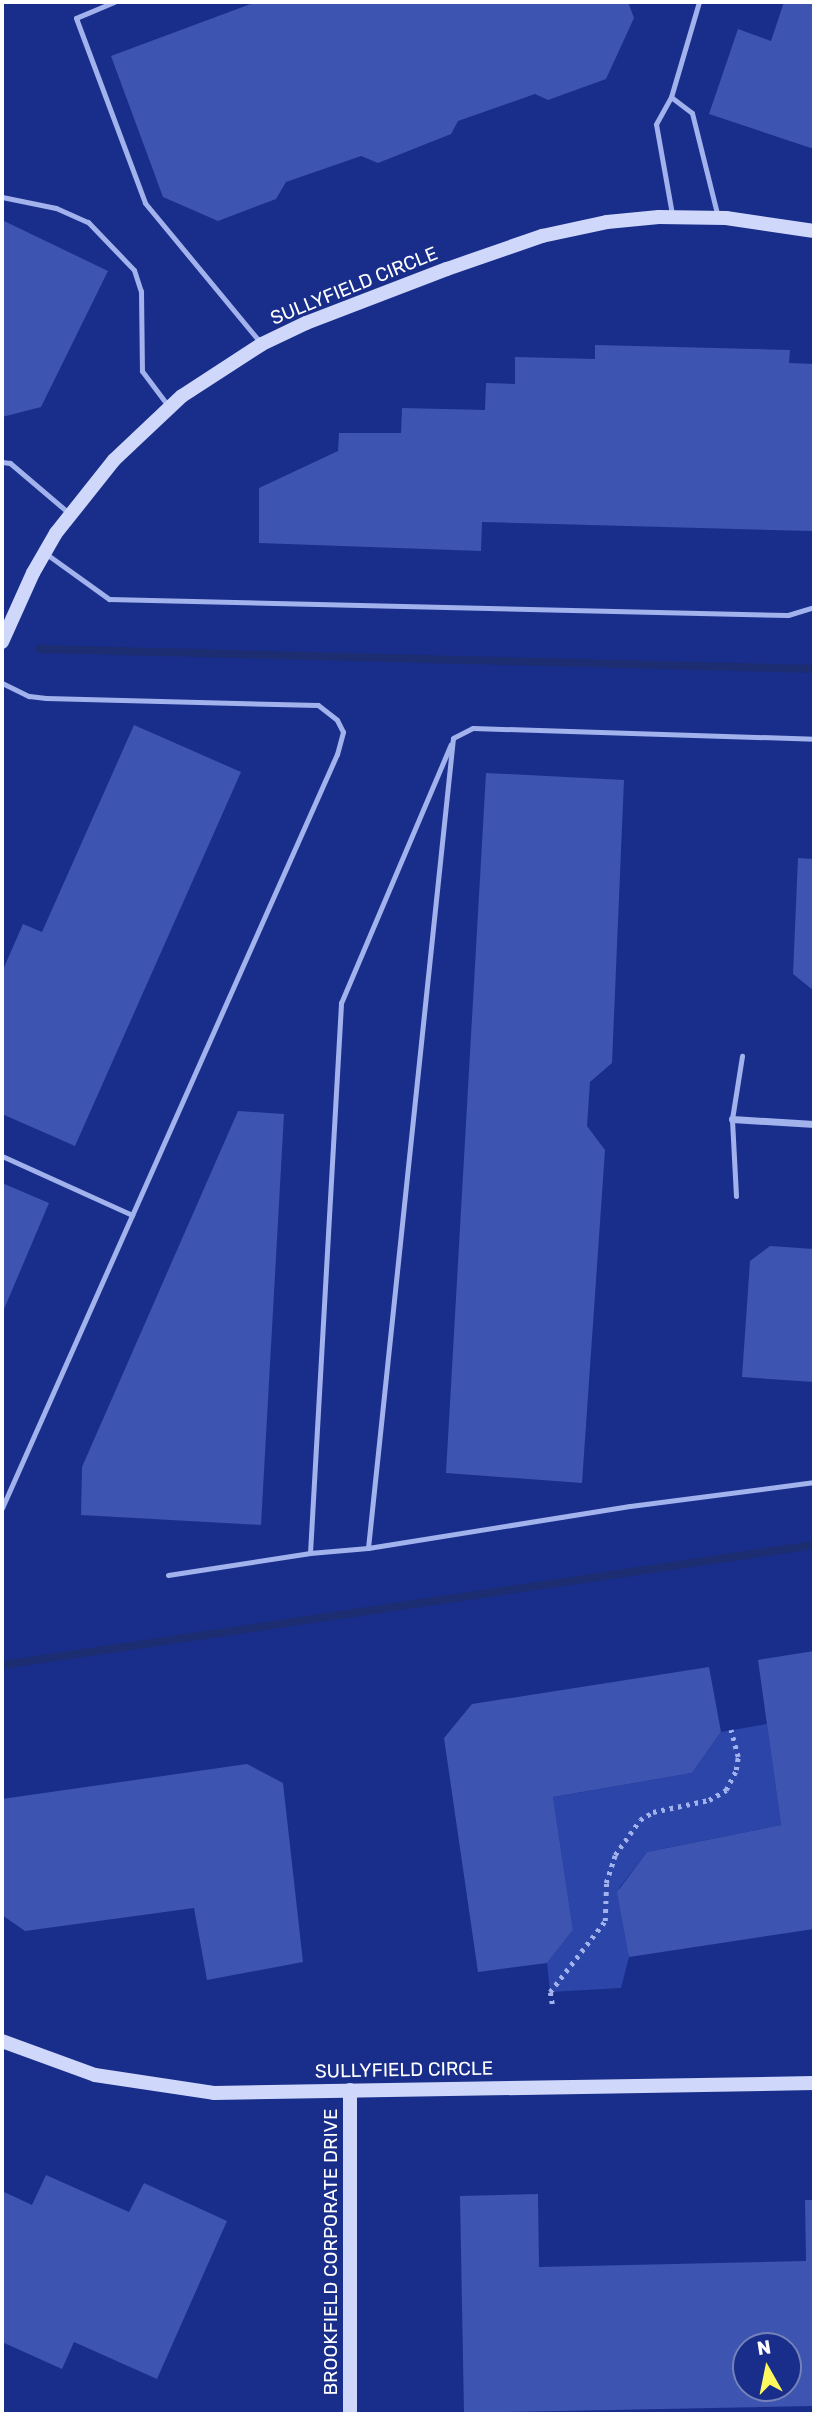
<!DOCTYPE html>
<html>
<head>
<meta charset="utf-8">
<style>
  body { margin:0 }
  #map { position:relative; width:816px; height:2416px; overflow:hidden; background:#192e8a; font-family:Rubik,sans-serif }
  div>[style] { position:absolute }
  .green>* { inset:0; background:#2b45a8 }
  .stream>* { height:8px; margin:-4px; padding:0 4px; transform-origin:4px; border-radius:4px; background:#1d2d72 }
  .building>* { inset:0; background:#3d54b1 }
  .path>* { height:4.5px; margin-top:-2.25px; transform-origin:0; background:repeating-linear-gradient(90deg,#a2b2ed 0 3.5px,transparent 0 8.5px) }
  .lane>* { height:5px; margin:-2.5px; padding:0 2.5px; transform-origin:2.5px; border-radius:2.5px; background:#a2b2ed }
  .street>* { height:7px; margin:-3.5px; padding:0 3.5px; transform-origin:3.5px; border-radius:3.5px; background:#a2b2ed }
  .secondary>* { height:14px; margin:-7px; padding:0 7px; transform-origin:7px; border-radius:7px; background:#cfd7fa }
  span { translate:-50% -50%; white-space:nowrap; text-align:center; line-height:1.15; -webkit-text-stroke:5px #192e8a; paint-order:stroke }
  .street-label { font-size:19px; color:#fff }
  .frame { position:absolute; inset:0; border:4px solid #fff; pointer-events:none }
  .north { position:absolute; left:732px; top:2332px; width:70px; height:70px; box-sizing:border-box; background:#192e8a; border:2px solid #7582b9; border-radius:50%; rotate:351deg; font-size:19px; font-weight:700; line-height:28px; text-align:center; color:#fff }
  .north::after { content:''; display:block; margin:auto; width:24px; height:32px; background:#fff85e; clip-path:polygon(50% 0,100% 100%,50% 72%,0 100%) }
</style>
</head>
<body>
<div id="map">
  <div class="green">
    <i style="clip-path:polygon(767px 1724px,781px 1825px,647px 1852px,619px 1888px,629px 1957px,621px 1988px,550px 1992px,547px 1963px,573px 1930px,553px 1797px,692px 1773px,721px 1732px)"></i>
  </div>
  <div class="stream">
    <i style="left:39px;top:649px;width:775px;rotate:1.48deg"></i>
    <i style="left:2px;top:1665px;width:821px;rotate:-8.41deg"></i>
  </div>
  <div class="building">
    <i style="clip-path:polygon(256px 2px,628px 2px,634px 18px,606px 79px,548px 100px,535px 94px,458px 121px,451px 134px,378px 163px,361px 156px,286px 182px,276px 199px,218px 221px,163px 197px,111px 56px)"></i>
    <i style="clip-path:polygon(784px 2px,814px 2px,814px 149px,709px 114px,738px 29px,771px 41px)"></i>
    <i style="clip-path:polygon(2px 220px,108px 271px,41px 407px,2px 417px)"></i>
    <i style="clip-path:polygon(595px 345px,790px 350px,789px 363px,814px 364px,812px 531px,482px 522px,481px 551px,259px 543px,259px 488px,338px 451px,339px 433px,401px 433px,402px 408px,485px 410px,486px 383px,515px 384px,515px 357px,595px 359px)"></i>
    <i style="clip-path:polygon(134px 725px,241px 772px,75px 1146px,2px 1114px,2px 972px,23px 924px,42px 932px)"></i>
    <i style="clip-path:polygon(486px 773px,624px 780px,612px 1063px,590px 1082px,587px 1126px,605px 1150px,582px 1483px,446px 1473px)"></i>
    <i style="clip-path:polygon(798px 858px,814px 859px,814px 991px,793px 974px)"></i>
    <i style="clip-path:polygon(238px 1111px,284px 1114px,261px 1525px,81px 1515px,82px 1467px)"></i>
    <i style="clip-path:polygon(2px 1183px,49px 1203px,2px 1314px)"></i>
    <i style="clip-path:polygon(770px 1246px,814px 1249px,814px 1382px,742px 1377px,750px 1261px)"></i>
    <i style="clip-path:polygon(814px 1651px,814px 1929px,629px 1957px,617px 1892px,647px 1852px,781px 1825px,758px 1660px)"></i>
    <i style="clip-path:polygon(709px 1667px,721px 1732px,692px 1773px,553px 1797px,573px 1930px,547px 1963px,478px 1972px,444px 1738px,472px 1704px)"></i>
    <i style="clip-path:polygon(247px 1764px,283px 1783px,303px 1962px,207px 1980px,194px 1908px,25px 1931px,2px 1915px,2px 1799px)"></i>
    <i style="clip-path:polygon(46px 2175px,129px 2212px,144px 2183px,227px 2221px,157px 2379px,74px 2342px,62px 2369px,2px 2342px,2px 2191px,32px 2205px)"></i>
    <i style="clip-path:polygon(evenodd,538px 2194px,539px 2267px,806px 2261px,805px 2200px,814px 2200px,814px 2406px,464px 2413px,460px 2196px,538px 2194px,746px 2346px,788px 2346px,788px 2388px,746px 2388px,746px 2346px)"></i>
  </div>
  <div class="path">
    <i style="left:552px;top:2004px;width:12px;rotate:-99deg"></i>
    <i style="left:550px;top:1992px;width:90px;rotate:-52.2deg"></i>
    <i style="left:605px;top:1921px;width:38px;rotate:-88deg"></i>
    <i style="left:606px;top:1883px;width:29px;rotate:-72deg"></i>
    <i style="left:615px;top:1855px;width:43px;rotate:-54.5deg"></i>
    <i style="left:640px;top:1820px;width:15px;rotate:-32deg"></i>
    <i style="left:653px;top:1812px;width:57px;rotate:-12.1deg"></i>
    <i style="left:709px;top:1800px;width:20px;rotate:-30deg"></i>
    <i style="left:726px;top:1790px;width:22px;rotate:-63deg"></i>
    <i style="left:736px;top:1770px;width:13px;rotate:-81deg"></i>
    <i style="left:738px;top:1757px;width:28px;rotate:-105deg"></i>
  </div>
  <div class="lane">
    <i style="left:114px;top:2px;width:41px;rotate:157.2deg"></i>
    <i style="left:76px;top:18px;width:197px;rotate:69.5deg"></i>
    <i style="left:145px;top:203px;width:180px;rotate:50.4deg"></i>
    <i style="left:671px;top:97px;width:26px;rotate:37deg"></i>
    <i style="left:692px;top:113px;width:107px;rotate:76deg"></i>
    <i style="left:2px;top:197px;width:55px;rotate:11.5deg"></i>
    <i style="left:56px;top:208px;width:35px;rotate:24deg"></i>
    <i style="left:88px;top:222px;width:66px;rotate:46.2deg"></i>
    <i style="left:134px;top:270px;width:22px;rotate:72deg"></i>
    <i style="left:141px;top:291px;width:80px;rotate:89.3deg"></i>
    <i style="left:142px;top:371px;width:45px;rotate:53.1deg"></i>
    <i style="left:672px;top:214px;width:91px;rotate:-100.1deg"></i>
    <i style="left:656px;top:124px;width:31px;rotate:-61deg"></i>
    <i style="left:671px;top:97px;width:99px;rotate:-73.6deg"></i>
    <i style="left:2px;top:462px;width:8px;rotate:7deg"></i>
    <i style="left:10px;top:463px;width:79px;rotate:40.4deg"></i>
    <i style="left:45px;top:553px;width:79px;rotate:35.7deg"></i>
    <i style="left:109px;top:599px;width:679px;rotate:1.35deg"></i>
    <i style="left:788px;top:615px;width:27px;rotate:-17deg"></i>
    <i style="left:2px;top:683px;width:30px;rotate:26deg"></i>
    <i style="left:29px;top:696px;width:17px;rotate:7deg"></i>
    <i style="left:46px;top:698px;width:272px;rotate:1.5deg"></i>
    <i style="left:318px;top:705px;width:24px;rotate:38deg"></i>
    <i style="left:337px;top:720px;width:13px;rotate:63deg"></i>
    <i style="left:343px;top:732px;width:23px;rotate:105deg"></i>
    <i style="left:337px;top:754px;width:825px;rotate:113.96deg"></i>
    <i style="left:2px;top:1156px;width:143px;rotate:24.4deg"></i>
    <i style="left:736px;top:1196px;width:77px;rotate:-93deg"></i>
    <i style="left:732px;top:1119px;width:64px;rotate:-81deg"></i>
    <i style="left:368px;top:1548px;width:814px;rotate:-84.01deg"></i>
    <i style="left:453px;top:738px;width:22px;rotate:-27deg"></i>
    <i style="left:473px;top:728px;width:341px;rotate:1.8deg"></i>
    <i style="left:310px;top:1553px;width:551px;rotate:-86.77deg"></i>
    <i style="left:341px;top:1003px;width:281px;rotate:-67deg"></i>
    <i style="left:168px;top:1575px;width:144px;rotate:-8.8deg"></i>
    <i style="left:310px;top:1553px;width:58px;rotate:-4.9deg"></i>
    <i style="left:368px;top:1548px;width:265px;rotate:-9.1deg"></i>
    <i style="left:630px;top:1506px;width:186px;rotate:-7.4deg"></i>
  </div>
  <div class="street">
    <i style="left:732px;top:1119px;width:82px;rotate:3.5deg"></i>
  </div>
  <div class="secondary">
    <i style="left:2px;top:642px;width:76px;rotate:-65.8deg"></i>
    <i style="left:33px;top:573px;width:46px;rotate:-60.1deg"></i>
    <i style="left:56px;top:533px;width:93px;rotate:-51.5deg"></i>
    <i style="left:114px;top:460px;width:93px;rotate:-43.3deg"></i>
    <i style="left:182px;top:396px;width:95px;rotate:-33deg"></i>
    <i style="left:262px;top:344px;width:49px;rotate:-25.5deg"></i>
    <i style="left:306px;top:323px;width:151px;rotate:-21deg"></i>
    <i style="left:447px;top:269px;width:101px;rotate:-19.2deg"></i>
    <i style="left:542px;top:236px;width:66px;rotate:-12.2deg"></i>
    <i style="left:607px;top:222px;width:52px;rotate:-5.5deg"></i>
    <i style="left:659px;top:217px;width:67px;rotate:0.9deg"></i>
    <i style="left:726px;top:218px;width:89px;rotate:8.4deg"></i>
    <i style="left:2px;top:2041px;width:99px;rotate:20.1deg"></i>
    <i style="left:95px;top:2075px;width:120px;rotate:8.6deg"></i>
    <i style="left:214px;top:2093px;width:600px;rotate:-0.95deg"></i>
    <i style="left:350px;top:2090px;width:324px;rotate:90deg"></i>
  </div>
  <div class="street-label">
    <span style="left:354px;top:286px;rotate:-22deg">SULLYFIELD CIRCLE</span>
    <span style="left:404px;top:2070px;rotate:-1deg">SULLYFIELD CIRCLE</span>
    <span style="left:331px;top:2252px;rotate:-90deg">BROOKFIELD CORPORATE DRIVE</span>
  </div>
  <div class="frame"></div>
  <div class="north">N</div>
</div>
</body>
</html>
